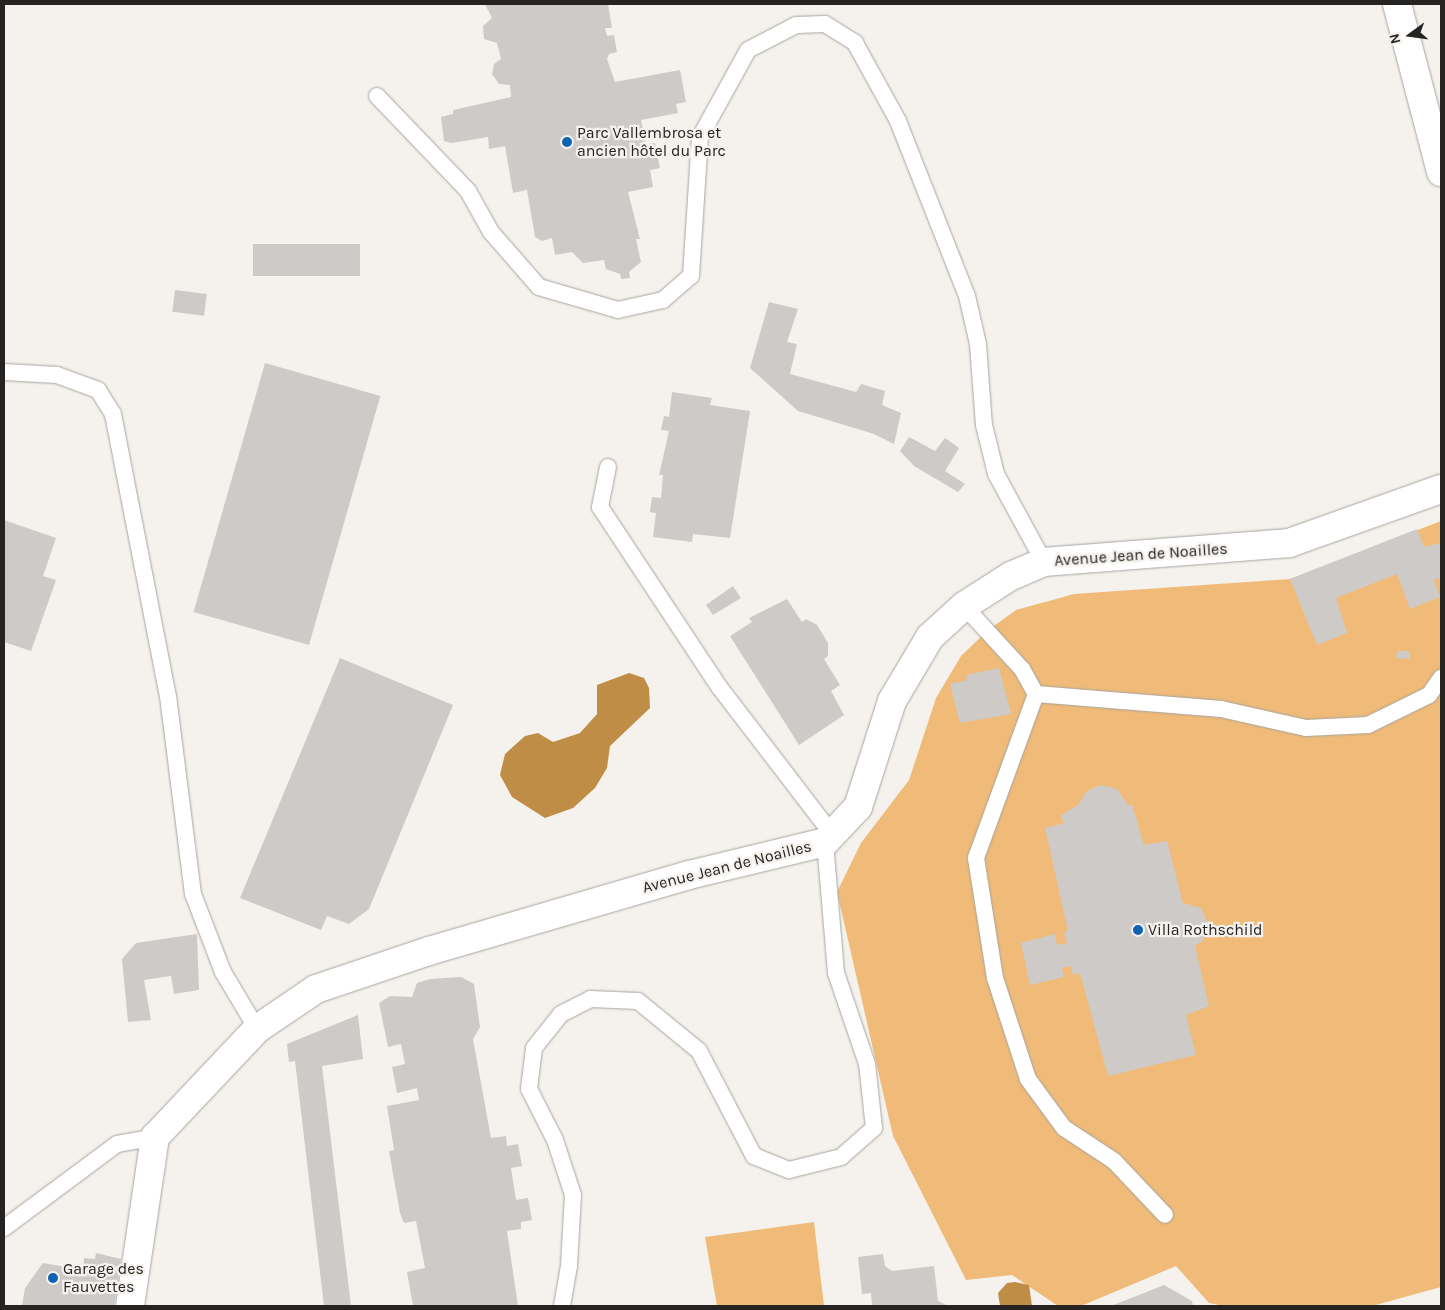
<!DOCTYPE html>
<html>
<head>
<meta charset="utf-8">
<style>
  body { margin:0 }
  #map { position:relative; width:1445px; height:1310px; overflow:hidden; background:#f5f2ee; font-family:Karla,sans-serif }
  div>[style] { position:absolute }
  .green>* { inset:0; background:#f0bb78 }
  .water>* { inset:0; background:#c08d47 }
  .building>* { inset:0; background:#cdcac7; transform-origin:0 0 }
  .roads { filter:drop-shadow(0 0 1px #a7a4a0) drop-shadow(0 0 1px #a7a4a0) }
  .service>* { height:16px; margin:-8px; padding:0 8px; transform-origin:8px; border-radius:8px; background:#fff }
  .minor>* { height:28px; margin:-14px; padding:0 14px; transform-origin:14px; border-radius:14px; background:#fff }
  .primary>* { height:28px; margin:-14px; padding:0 14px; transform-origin:14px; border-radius:14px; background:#fff }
  .dots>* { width:14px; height:14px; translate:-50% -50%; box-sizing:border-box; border:2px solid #f5f2ee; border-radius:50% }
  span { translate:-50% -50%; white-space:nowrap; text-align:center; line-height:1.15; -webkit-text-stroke:4.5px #f5f2ee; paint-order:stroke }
  .poi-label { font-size:16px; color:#252423 }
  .left { translate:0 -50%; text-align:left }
  .street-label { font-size:16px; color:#252423 }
  .frame { position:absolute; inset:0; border:5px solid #252423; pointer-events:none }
  .north { position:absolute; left:1385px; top:10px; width:50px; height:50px; -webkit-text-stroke:4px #f5f2ee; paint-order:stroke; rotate:256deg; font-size:14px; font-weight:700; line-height:20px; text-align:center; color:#252423 }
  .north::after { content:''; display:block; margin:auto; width:18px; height:22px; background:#252423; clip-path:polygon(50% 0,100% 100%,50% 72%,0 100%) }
</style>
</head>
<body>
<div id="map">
  <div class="green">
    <i style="clip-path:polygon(1441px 521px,1441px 1287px,1372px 1306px,1224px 1306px,1209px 1303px,1176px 1266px,1081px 1306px,1058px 1306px,1012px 1275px,966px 1280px,893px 1136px,837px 892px,861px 843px,909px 780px,936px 698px,961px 656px,987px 631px,1016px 610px,1074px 594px,1290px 579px)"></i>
    <i style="clip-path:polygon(814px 1222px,824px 1306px,717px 1306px,705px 1237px)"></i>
  </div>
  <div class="water">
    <i style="clip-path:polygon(629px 673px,644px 678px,649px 688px,650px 708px,610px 746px,607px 768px,595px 788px,573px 808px,545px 818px,512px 797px,500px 775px,505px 754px,525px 736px,538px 733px,553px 742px,580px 733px,597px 714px,597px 685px)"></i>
    <i style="clip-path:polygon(1015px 1282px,1029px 1285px,1032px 1306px,1000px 1306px,998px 1293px,1007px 1283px)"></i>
  </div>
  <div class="building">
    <i style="clip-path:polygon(485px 4px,608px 4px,612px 28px,605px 28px,607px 36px,614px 35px,617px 52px,609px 54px,607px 59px,615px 82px,680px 70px,686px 102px,676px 104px,678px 113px,641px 120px,646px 144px,655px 143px,660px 168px,650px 170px,653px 187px,628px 192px,640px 239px,636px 239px,641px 262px,629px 272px,630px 278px,621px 279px,620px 274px,606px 269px,604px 260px,583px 263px,572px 252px,555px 255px,552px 238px,542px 241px,535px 237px,527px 190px,513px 193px,505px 146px,489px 149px,488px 137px,452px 143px,444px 141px,441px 117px,453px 114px,453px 110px,511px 97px,510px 85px,499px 84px,492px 74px,494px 64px,501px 59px,497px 43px,484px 39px,483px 26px,492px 18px)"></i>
    <i style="left:360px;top:244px;width:32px;height:107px;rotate:90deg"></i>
    <i style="left:175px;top:290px;width:32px;height:22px;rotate:7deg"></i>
    <i style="clip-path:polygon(769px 302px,798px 309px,787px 342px,797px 344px,790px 374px,856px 392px,861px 384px,885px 391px,882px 405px,901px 413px,894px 444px,874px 434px,798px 411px,750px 368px)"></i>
    <i style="left:265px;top:363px;width:120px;height:259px;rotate:16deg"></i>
    <i style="clip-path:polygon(672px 392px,712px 398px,710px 405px,750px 411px,730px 538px,693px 534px,692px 542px,653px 537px,656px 513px,650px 512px,652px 497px,661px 498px,663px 475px,659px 475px,669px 431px,661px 430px,664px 416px,669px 417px)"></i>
    <i style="clip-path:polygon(909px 437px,935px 451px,945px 438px,959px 448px,945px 471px,965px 484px,958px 492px,914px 466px,900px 451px)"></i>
    <i style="clip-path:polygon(4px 520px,56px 538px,43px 576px,56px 580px,31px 651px,4px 642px)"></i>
    <i style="clip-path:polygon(1417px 529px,1424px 547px,1441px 543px,1441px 578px,1434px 580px,1440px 597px,1410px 609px,1397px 574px,1336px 598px,1347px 633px,1317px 645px,1290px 579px)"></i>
    <i style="clip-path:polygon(733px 586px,741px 598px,713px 615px,706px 605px)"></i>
    <i style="clip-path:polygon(787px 599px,802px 622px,806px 619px,817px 625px,828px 643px,828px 656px,824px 659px,840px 685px,831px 691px,844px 715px,799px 745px,730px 636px,752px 622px,749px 618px)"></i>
    <i style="clip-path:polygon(1397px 651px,1410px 651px,1410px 659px,1396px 658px)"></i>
    <i style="clip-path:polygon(340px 658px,453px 705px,369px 909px,349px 924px,327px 916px,321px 930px,240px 898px)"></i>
    <i style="clip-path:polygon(999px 668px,1011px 714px,960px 723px,950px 684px,967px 680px,966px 675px)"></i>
    <i style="clip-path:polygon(1100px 785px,1117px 789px,1129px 806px,1132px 804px,1144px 845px,1167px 841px,1183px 903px,1201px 908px,1209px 926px,1203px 940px,1195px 946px,1209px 1006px,1186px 1015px,1196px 1055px,1108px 1076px,1080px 973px,1073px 975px,1071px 966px,1062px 968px,1064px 977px,1030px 985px,1021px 943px,1055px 934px,1057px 945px,1067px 943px,1064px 932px,1068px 931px,1045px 828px,1064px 823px,1061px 815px,1078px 805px,1087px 791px)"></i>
    <i style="clip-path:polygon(197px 934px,199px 990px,174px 994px,171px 976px,144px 980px,151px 1020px,128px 1022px,122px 959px,136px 943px)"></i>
    <i style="clip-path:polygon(461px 977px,474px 984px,480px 1027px,473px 1039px,491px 1138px,506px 1136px,507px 1146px,518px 1144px,522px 1166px,511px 1168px,516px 1200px,528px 1198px,532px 1220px,521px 1222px,521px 1229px,507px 1231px,518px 1306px,413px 1306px,407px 1272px,425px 1268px,416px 1221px,404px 1223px,400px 1213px,389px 1151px,394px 1150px,387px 1106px,419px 1100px,417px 1088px,397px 1093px,392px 1067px,405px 1064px,401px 1044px,388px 1047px,379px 1003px,390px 996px,412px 997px,417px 983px,430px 979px)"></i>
    <i style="clip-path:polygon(358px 1015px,363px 1059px,322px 1066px,351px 1306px,324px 1306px,295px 1061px,289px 1062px,287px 1044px)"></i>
    <i style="clip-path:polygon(96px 1253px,121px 1259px,114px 1306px,22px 1306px,25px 1288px,43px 1263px,83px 1270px,84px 1258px,95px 1259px)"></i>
    <i style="clip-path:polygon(883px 1254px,885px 1266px,892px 1271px,934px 1266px,938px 1301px,948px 1306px,872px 1305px,871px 1293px,862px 1294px,858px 1257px)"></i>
    <i style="clip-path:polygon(1164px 1285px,1192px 1301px,1193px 1306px,1111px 1306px)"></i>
  </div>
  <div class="roads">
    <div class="service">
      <i style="left:377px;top:96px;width:132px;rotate:46.2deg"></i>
      <i style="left:468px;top:191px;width:47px;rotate:60.7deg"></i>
      <i style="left:491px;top:232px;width:73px;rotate:48.9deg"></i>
      <i style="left:539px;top:287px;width:82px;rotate:16.2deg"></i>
      <i style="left:618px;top:310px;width:46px;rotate:-12.5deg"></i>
      <i style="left:663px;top:300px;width:37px;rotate:-41deg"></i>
      <i style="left:691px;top:276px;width:139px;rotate:-86.3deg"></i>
      <i style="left:700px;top:137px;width:99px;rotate:-61.1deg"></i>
      <i style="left:748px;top:50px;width:54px;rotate:-27.5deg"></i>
      <i style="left:796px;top:25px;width:29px;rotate:-2deg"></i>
      <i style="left:825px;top:24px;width:36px;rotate:32deg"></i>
      <i style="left:855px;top:43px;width:89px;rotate:61.1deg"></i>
      <i style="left:898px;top:121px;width:188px;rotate:68.5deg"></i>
      <i style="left:967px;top:296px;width:49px;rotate:77.1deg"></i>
      <i style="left:978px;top:344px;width:81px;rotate:85.8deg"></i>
      <i style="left:984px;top:425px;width:50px;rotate:76.2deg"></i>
      <i style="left:996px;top:474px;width:100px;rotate:61.4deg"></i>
      <i style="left:4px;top:372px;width:53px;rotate:3.2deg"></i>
      <i style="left:57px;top:375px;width:44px;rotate:20.1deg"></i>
      <i style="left:98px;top:390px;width:28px;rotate:58deg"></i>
      <i style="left:113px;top:414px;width:287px;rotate:79deg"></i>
      <i style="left:168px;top:696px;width:200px;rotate:82.8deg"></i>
      <i style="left:193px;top:894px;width:84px;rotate:69deg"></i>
      <i style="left:223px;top:972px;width:66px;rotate:59.2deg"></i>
      <i style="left:608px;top:467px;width:41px;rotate:101.3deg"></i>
      <i style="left:600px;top:507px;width:217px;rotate:56.5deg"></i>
      <i style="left:720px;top:688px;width:184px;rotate:52.5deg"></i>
      <i style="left:964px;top:606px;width:86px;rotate:47.4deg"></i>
      <i style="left:1022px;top:669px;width:29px;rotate:61deg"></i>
      <i style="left:1036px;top:694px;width:175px;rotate:110.1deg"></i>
      <i style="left:976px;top:858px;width:121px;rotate:81deg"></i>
      <i style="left:995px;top:978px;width:106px;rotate:71.9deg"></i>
      <i style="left:1028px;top:1079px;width:61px;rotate:53.7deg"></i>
      <i style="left:1064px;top:1128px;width:60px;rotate:33.4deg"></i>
      <i style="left:1114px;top:1161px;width:74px;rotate:46.6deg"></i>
      <i style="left:1036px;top:694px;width:186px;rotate:4.6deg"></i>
      <i style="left:1221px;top:709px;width:87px;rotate:12.6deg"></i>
      <i style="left:1306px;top:728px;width:62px;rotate:-2.8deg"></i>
      <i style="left:1368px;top:725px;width:68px;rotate:-26.2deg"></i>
      <i style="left:1429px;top:695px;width:21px;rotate:-55deg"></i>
      <i style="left:4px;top:1228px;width:141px;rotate:-36.6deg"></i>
      <i style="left:117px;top:1144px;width:39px;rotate:-10deg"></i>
      <i style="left:562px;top:1306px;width:41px;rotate:-80.1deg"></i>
      <i style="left:569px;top:1266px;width:71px;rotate:-86.8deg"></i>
      <i style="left:573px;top:1195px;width:58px;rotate:-108.1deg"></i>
      <i style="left:555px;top:1140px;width:57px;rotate:-117deg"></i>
      <i style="left:529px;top:1089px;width:41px;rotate:-83deg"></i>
      <i style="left:534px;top:1048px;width:43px;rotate:-51.5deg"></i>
      <i style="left:561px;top:1014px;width:33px;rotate:-27deg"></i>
      <i style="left:590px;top:999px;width:48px;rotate:2.4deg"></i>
      <i style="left:638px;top:1001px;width:79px;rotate:39.3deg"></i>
      <i style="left:699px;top:1051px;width:119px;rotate:62.4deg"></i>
      <i style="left:754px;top:1156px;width:38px;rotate:22deg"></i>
      <i style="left:789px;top:1170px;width:54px;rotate:-14deg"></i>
      <i style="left:841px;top:1157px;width:44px;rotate:-41.3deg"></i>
      <i style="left:874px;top:1128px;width:64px;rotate:-96.2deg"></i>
      <i style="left:867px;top:1064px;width:96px;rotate:-108.8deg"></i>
      <i style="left:836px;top:973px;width:131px;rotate:-94.8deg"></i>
    </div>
    <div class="minor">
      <i style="left:130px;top:1306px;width:171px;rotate:-81.6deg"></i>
      <i style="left:155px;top:1137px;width:149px;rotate:-46.6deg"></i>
      <i style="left:257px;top:1029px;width:71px;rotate:-34.1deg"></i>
      <i style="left:316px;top:989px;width:119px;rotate:-18.6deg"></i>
      <i style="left:429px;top:951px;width:271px;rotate:-16.3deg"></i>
      <i style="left:689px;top:875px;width:140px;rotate:-13.6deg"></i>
      <i style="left:825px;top:842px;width:48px;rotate:-46.7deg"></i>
      <i style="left:858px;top:807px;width:111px;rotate:-72.2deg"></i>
      <i style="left:892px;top:701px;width:74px;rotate:-59.3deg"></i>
      <i style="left:930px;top:637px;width:46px;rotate:-42.4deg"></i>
      <i style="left:964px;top:606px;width:56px;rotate:-32.6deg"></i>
      <i style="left:1011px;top:576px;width:36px;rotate:-23deg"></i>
      <i style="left:1044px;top:562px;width:246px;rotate:-4.4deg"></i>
      <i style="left:1289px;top:543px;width:161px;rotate:-19.6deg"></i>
    </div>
    <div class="primary">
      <i style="left:1397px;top:4px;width:174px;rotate:75.3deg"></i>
    </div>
  </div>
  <div class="dots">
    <i style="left:567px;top:142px;background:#0e64b2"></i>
    <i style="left:1138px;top:930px;background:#0e64b2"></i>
    <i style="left:53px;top:1278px;background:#0e64b2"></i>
  </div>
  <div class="poi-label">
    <span class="left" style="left:577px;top:142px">Parc Vallembrosa et<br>ancien hôtel du Parc</span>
    <span class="left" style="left:1148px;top:930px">Villa Rothschild</span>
    <span class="left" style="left:63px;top:1278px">Garage des<br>Fauvettes</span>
  </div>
  <div class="street-label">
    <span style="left:1141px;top:555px;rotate:-4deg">Avenue Jean de Noailles</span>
    <span style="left:727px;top:867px;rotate:-14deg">Avenue Jean de Noailles</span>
  </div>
  <div class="frame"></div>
  <div class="north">N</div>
</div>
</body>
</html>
